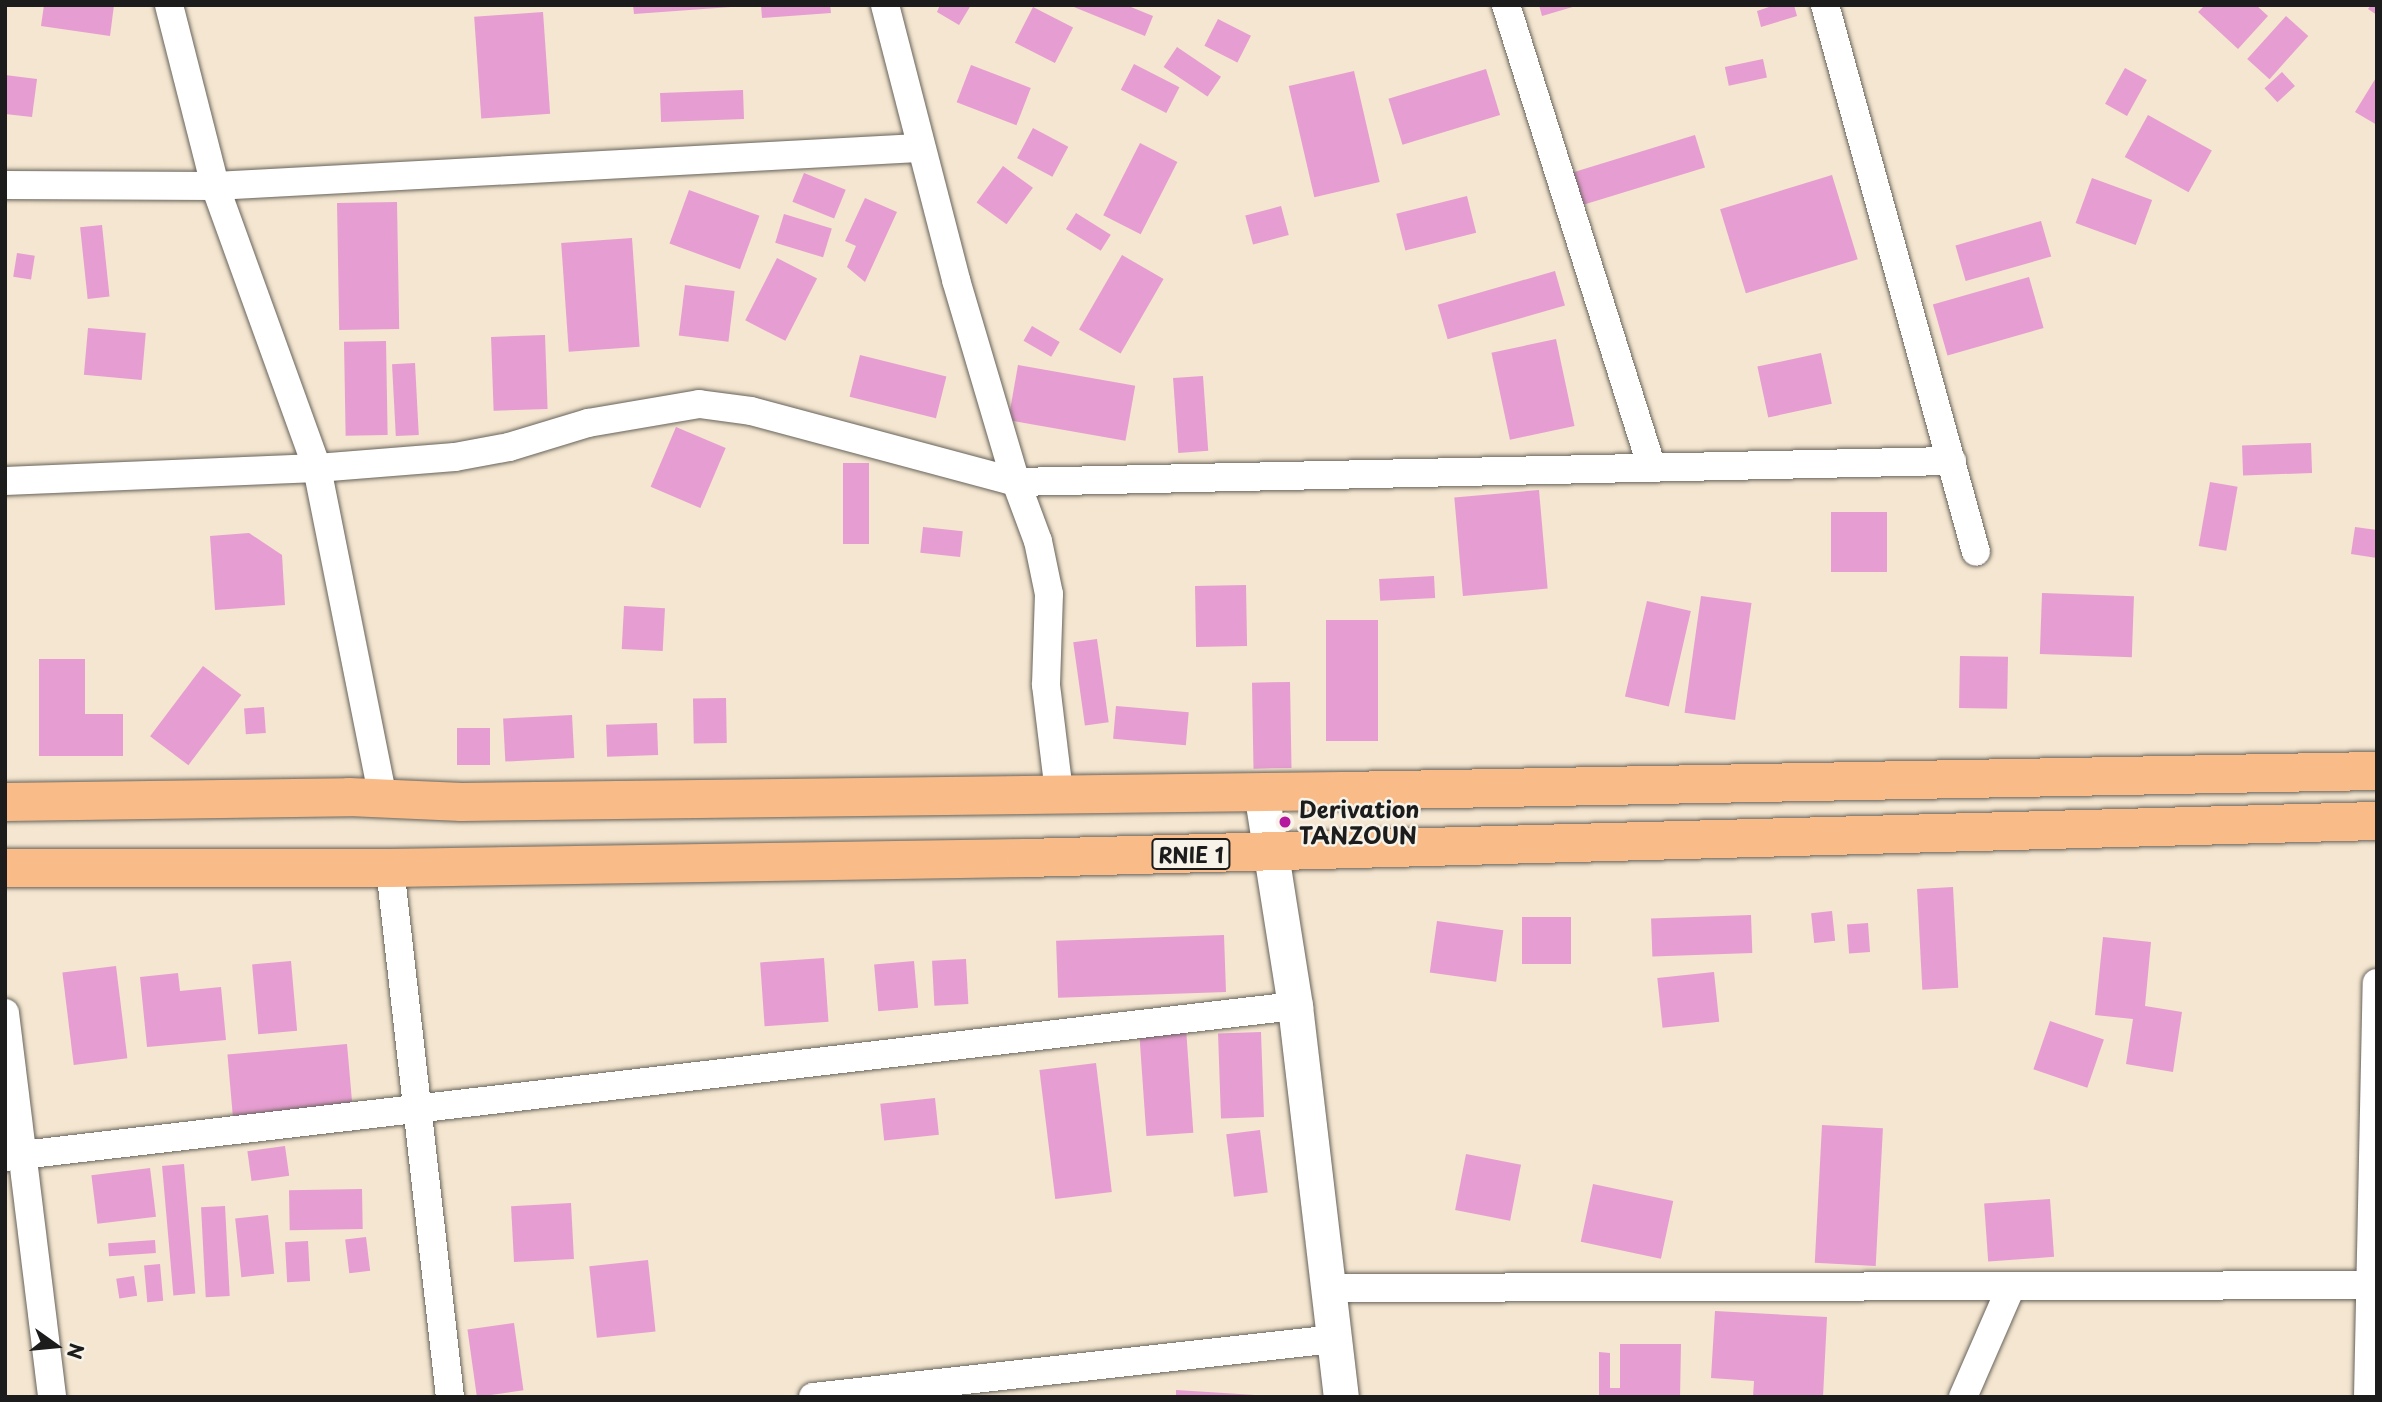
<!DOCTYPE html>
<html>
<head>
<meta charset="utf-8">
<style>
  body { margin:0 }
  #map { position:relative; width:2382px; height:1402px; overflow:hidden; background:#f4e6d0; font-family:"Playpen Sans",sans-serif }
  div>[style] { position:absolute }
  .building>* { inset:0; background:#e69dd1; transform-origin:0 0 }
  .roads { filter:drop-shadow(0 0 2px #68635b) drop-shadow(0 0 2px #68635b) }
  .minor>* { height:28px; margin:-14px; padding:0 14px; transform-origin:14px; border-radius:14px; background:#fff }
  .tertiary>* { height:35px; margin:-17.5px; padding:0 17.5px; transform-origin:17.5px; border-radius:17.5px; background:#fff }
  .trunk>* { height:38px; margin:-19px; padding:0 19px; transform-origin:19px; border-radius:19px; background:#f9bc89 }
  .dots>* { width:19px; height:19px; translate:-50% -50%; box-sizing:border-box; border:4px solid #f7f3e8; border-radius:50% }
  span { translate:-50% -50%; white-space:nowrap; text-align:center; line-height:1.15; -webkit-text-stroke:5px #f7f3e8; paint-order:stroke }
  .shield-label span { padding:2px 5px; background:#f7f3e8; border:2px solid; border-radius:5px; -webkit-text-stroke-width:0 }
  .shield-label { font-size:21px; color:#1c1c1c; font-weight:700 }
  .poi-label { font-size:23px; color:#1c1c1c; font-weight:700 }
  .left { translate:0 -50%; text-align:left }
  .frame { position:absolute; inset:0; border:7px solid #1c1c1c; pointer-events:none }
  .north { position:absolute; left:21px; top:1311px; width:70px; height:70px; -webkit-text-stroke:5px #f7f3e8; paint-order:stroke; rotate:105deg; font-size:19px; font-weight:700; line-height:28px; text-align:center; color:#1c1c1c }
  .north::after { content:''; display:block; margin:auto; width:24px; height:32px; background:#1c1c1c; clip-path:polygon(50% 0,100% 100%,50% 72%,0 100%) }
</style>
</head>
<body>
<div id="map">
  <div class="building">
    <i style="clip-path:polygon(44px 5px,114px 5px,110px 36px,41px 26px)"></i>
    <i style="clip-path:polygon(633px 5px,730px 5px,731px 7px,634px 14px)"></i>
    <i style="clip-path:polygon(761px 5px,830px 5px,831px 13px,762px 18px)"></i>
    <i style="clip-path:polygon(940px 5px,971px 5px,959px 25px,937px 12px)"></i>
    <i style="clip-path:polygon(1069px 5px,1126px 5px,1153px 16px,1145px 36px)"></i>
    <i style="clip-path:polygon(1539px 5px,1576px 5px,1576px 6px,1542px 16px)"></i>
    <i style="clip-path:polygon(1775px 5px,1794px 5px,1797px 16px,1761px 27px,1757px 11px)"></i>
    <i style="clip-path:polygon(2205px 5px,2256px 5px,2268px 16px,2238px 49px,2198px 12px)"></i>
    <i style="clip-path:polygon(2371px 5px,2377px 5px,2377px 15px,2368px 9px)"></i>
    <i style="left:1033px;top:7px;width:45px;height:40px;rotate:27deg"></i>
    <i style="left:543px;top:12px;width:102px;height:69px;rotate:86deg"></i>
    <i style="left:2286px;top:16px;width:30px;height:58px;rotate:42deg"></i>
    <i style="left:1218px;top:19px;width:37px;height:30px;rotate:27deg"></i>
    <i style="left:1177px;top:47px;width:53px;height:24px;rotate:34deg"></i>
    <i style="left:1763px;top:59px;width:19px;height:39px;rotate:78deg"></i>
    <i style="left:1134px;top:64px;width:51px;height:29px;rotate:27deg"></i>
    <i style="left:971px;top:65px;width:64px;height:40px;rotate:21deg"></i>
    <i style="left:2125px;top:68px;width:25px;height:41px;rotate:29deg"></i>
    <i style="left:1486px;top:69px;width:48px;height:102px;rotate:73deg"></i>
    <i style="left:1354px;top:71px;width:114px;height:67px;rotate:77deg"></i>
    <i style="left:2282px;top:72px;width:19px;height:24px;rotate:47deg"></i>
    <i style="clip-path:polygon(5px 75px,37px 79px,32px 117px,5px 114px)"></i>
    <i style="clip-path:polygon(2377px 76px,2377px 125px,2355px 112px)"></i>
    <i style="left:743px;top:90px;width:29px;height:83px;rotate:88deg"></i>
    <i style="left:2148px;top:115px;width:73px;height:48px;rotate:29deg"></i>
    <i style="left:1033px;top:128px;width:40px;height:34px;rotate:28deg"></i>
    <i style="left:1695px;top:135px;width:34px;height:128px;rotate:73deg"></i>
    <i style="left:1140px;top:143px;width:42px;height:81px;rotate:27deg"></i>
    <i style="left:1003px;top:166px;width:37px;height:45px;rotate:36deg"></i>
    <i style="left:804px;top:173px;width:45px;height:31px;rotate:22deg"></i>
    <i style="left:1832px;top:175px;width:88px;height:117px;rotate:73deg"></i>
    <i style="left:2092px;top:178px;width:64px;height:48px;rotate:20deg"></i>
    <i style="left:689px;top:190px;width:75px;height:57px;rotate:20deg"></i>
    <i style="left:1467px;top:196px;width:38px;height:73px;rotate:76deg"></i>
    <i style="clip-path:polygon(865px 198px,897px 212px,865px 282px,847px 267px,856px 246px,845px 241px)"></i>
    <i style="left:397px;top:202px;width:127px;height:60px;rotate:89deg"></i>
    <i style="left:1281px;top:206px;width:30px;height:37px;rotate:75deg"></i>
    <i style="left:1076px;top:213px;width:41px;height:19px;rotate:32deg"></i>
    <i style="left:784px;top:214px;width:50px;height:30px;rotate:17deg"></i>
    <i style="left:2041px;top:221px;width:37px;height:89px;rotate:74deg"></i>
    <i style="left:102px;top:225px;width:72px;height:22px;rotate:84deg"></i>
    <i style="left:632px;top:238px;width:109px;height:71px;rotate:86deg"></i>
    <i style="left:17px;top:253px;width:18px;height:24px;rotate:9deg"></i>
    <i style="left:1122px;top:255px;width:48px;height:86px;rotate:30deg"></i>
    <i style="left:777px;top:258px;width:45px;height:70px;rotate:27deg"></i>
    <i style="left:1555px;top:271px;width:36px;height:122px;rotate:74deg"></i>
    <i style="left:2029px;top:277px;width:53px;height:100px;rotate:74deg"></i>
    <i style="left:685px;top:285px;width:50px;height:51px;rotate:7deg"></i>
    <i style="left:1032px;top:326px;width:32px;height:17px;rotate:30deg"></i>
    <i style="left:88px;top:328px;width:58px;height:47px;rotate:5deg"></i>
    <i style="left:545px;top:335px;width:74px;height:54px;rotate:88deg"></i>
    <i style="left:1556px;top:339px;width:89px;height:66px;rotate:78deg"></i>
    <i style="left:386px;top:341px;width:94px;height:42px;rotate:89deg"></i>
    <i style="left:1821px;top:353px;width:52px;height:65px;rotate:78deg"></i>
    <i style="left:860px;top:355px;width:89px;height:43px;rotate:14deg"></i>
    <i style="left:415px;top:363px;width:72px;height:23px;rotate:87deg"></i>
    <i style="left:1018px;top:365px;width:119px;height:56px;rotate:10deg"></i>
    <i style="left:1203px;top:376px;width:75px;height:30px;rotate:86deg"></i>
    <i style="left:676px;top:427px;width:54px;height:65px;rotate:23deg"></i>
    <i style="left:2311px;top:443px;width:30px;height:69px;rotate:88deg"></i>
    <i style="left:843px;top:463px;width:26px;height:81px"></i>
    <i style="left:2210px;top:482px;width:28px;height:65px;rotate:10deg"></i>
    <i style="left:1539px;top:490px;width:99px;height:85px;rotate:85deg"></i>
    <i style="left:1831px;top:512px;width:56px;height:60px"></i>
    <i style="left:923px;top:527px;width:40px;height:26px;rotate:6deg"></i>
    <i style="clip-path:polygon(2355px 527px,2377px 530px,2377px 558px,2351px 554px)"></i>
    <i style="clip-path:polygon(249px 533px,282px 555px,285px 605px,215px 610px,210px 536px)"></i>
    <i style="left:1434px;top:576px;width:22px;height:55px;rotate:87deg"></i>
    <i style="left:1246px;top:585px;width:61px;height:51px;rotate:89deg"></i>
    <i style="left:2042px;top:593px;width:92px;height:61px;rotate:2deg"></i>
    <i style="left:1701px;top:596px;width:51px;height:118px;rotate:8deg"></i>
    <i style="left:1647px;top:601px;width:45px;height:98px;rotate:13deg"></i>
    <i style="left:624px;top:606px;width:41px;height:43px;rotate:3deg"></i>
    <i style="left:1326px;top:620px;width:52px;height:121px"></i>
    <i style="left:1097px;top:639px;width:84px;height:24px;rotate:82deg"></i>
    <i style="left:1960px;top:656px;width:48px;height:52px;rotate:1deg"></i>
    <i style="clip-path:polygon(39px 659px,85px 659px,85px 714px,123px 714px,123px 756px,39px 756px)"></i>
    <i style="left:203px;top:666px;width:48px;height:88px;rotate:37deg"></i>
    <i style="left:1290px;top:682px;width:86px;height:38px;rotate:89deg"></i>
    <i style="left:726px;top:698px;width:45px;height:33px;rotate:89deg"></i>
    <i style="left:1116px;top:706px;width:73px;height:33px;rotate:5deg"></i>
    <i style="left:264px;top:707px;width:26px;height:20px;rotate:86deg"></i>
    <i style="left:572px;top:715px;width:43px;height:69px;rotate:87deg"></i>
    <i style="left:657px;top:723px;width:32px;height:51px;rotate:88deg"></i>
    <i style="left:490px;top:728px;width:37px;height:33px;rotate:90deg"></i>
    <i style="left:1953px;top:887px;width:101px;height:36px;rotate:87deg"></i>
    <i style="left:1832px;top:911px;width:30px;height:21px;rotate:84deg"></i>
    <i style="left:1751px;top:915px;width:38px;height:100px;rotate:88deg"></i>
    <i style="left:1522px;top:917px;width:49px;height:47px"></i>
    <i style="left:1437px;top:921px;width:67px;height:52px;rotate:8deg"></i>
    <i style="left:1868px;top:923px;width:29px;height:21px;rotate:86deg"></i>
    <i style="left:1224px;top:935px;width:57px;height:168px;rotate:88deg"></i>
    <i style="clip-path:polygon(2103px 937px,2151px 942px,2145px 1006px,2182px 1012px,2173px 1072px,2126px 1064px,2133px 1019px,2095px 1015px)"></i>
    <i style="left:824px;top:958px;width:64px;height:64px;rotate:86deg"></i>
    <i style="left:966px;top:959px;width:45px;height:34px;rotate:87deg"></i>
    <i style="left:291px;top:961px;width:70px;height:39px;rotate:85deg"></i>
    <i style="left:914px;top:961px;width:47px;height:40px;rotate:85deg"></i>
    <i style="left:116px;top:966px;width:93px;height:54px;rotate:83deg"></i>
    <i style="left:1714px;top:972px;width:50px;height:57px;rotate:84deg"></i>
    <i style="clip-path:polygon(178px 973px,180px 991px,221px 987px,226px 1040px,147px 1047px,140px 977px)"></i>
    <i style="left:2050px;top:1021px;width:57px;height:51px;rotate:19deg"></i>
    <i style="left:1186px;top:1028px;width:105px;height:47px;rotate:86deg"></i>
    <i style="left:1261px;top:1032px;width:85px;height:43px;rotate:88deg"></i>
    <i style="left:347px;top:1044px;width:65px;height:120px;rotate:85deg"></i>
    <i style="left:1096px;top:1063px;width:130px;height:57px;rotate:83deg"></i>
    <i style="left:935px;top:1098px;width:37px;height:55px;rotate:84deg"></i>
    <i style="left:1822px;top:1125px;width:61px;height:138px;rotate:3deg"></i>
    <i style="left:1260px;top:1130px;width:63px;height:34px;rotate:83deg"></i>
    <i style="left:285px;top:1146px;width:30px;height:38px;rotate:82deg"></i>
    <i style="left:1466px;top:1154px;width:56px;height:57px;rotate:11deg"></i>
    <i style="left:184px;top:1164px;width:130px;height:22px;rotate:85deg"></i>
    <i style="left:150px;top:1168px;width:49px;height:59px;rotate:83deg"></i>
    <i style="left:1593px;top:1184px;width:82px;height:59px;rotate:12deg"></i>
    <i style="left:362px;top:1189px;width:40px;height:73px;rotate:89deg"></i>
    <i style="left:2050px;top:1199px;width:58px;height:66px;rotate:86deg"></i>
    <i style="left:571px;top:1203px;width:56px;height:60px;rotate:87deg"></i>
    <i style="left:225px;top:1206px;width:90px;height:24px;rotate:87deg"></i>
    <i style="left:268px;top:1215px;width:59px;height:33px;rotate:84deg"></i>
    <i style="left:366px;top:1237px;width:34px;height:21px;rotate:83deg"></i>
    <i style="left:155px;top:1240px;width:13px;height:47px;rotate:86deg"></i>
    <i style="left:308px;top:1241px;width:40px;height:23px;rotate:87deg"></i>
    <i style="left:648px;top:1260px;width:72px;height:59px;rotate:84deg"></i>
    <i style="left:160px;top:1264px;width:37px;height:16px;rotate:85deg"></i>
    <i style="left:134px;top:1276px;width:20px;height:18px;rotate:81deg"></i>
    <i style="clip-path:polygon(1715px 1311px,1827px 1317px,1823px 1397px,1753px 1397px,1754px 1381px,1711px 1378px)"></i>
    <i style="left:514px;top:1323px;width:68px;height:47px;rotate:82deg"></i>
    <i style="clip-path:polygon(1620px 1344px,1681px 1344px,1680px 1397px,1599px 1395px,1599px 1352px,1610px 1353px,1610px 1388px,1620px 1388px)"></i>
    <i style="clip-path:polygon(1176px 1390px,1255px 1395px,1255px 1397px,1176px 1397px)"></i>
  </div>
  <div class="roads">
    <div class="minor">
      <i style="left:169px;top:5px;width:187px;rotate:75.7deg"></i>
      <i style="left:215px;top:186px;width:300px;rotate:70.1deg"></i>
      <i style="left:317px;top:468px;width:337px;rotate:78.7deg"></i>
      <i style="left:885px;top:5px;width:284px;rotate:75.5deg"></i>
      <i style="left:956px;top:280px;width:211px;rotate:73.5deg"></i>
      <i style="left:1016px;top:482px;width:63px;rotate:69.6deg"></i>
      <i style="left:1038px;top:541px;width:54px;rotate:78.3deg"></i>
      <i style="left:1049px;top:594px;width:91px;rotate:91.9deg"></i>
      <i style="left:1046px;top:685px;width:108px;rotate:83.1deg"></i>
      <i style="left:1506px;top:5px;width:485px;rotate:72.5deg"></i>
      <i style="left:1825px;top:5px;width:567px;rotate:74.57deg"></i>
      <i style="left:5px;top:185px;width:210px;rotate:0.3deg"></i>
      <i style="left:215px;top:186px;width:704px;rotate:-3.09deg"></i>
      <i style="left:5px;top:481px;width:312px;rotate:-2.4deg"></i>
      <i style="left:317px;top:468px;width:138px;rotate:-4.6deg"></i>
      <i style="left:455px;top:457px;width:55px;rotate:-10.5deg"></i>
      <i style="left:509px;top:447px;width:83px;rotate:-16.9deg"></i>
      <i style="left:588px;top:423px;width:113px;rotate:-9.7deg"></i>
      <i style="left:699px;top:404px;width:52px;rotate:7.7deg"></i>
      <i style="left:751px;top:411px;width:274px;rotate:15deg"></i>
      <i style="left:1016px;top:482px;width:936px;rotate:-1.29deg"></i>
      <i style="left:390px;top:868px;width:532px;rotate:83.53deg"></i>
      <i style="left:5px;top:1013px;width:387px;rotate:83deg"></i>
      <i style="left:5px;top:1157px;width:1299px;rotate:-6.68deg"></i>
      <i style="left:1328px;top:1288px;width:1049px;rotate:-0.16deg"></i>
      <i style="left:813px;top:1397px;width:524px;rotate:-6.35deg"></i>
      <i style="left:1963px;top:1397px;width:120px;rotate:-66.4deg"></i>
      <i style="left:2368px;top:1397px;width:414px;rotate:-88.8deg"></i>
    </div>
    <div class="tertiary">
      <i style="left:1261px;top:791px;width:218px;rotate:81deg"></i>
      <i style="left:1295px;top:1006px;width:394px;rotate:83.3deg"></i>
    </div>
    <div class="trunk">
      <i style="left:5px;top:802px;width:344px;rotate:-0.8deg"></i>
      <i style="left:349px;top:797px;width:113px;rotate:2.5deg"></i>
      <i style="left:462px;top:802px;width:882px;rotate:-0.71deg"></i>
      <i style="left:1344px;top:791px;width:1033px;rotate:-1.11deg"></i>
      <i style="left:5px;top:868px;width:385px"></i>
      <i style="left:390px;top:868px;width:636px;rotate:-0.9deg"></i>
      <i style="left:1026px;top:858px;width:1352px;rotate:-1.57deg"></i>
    </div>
  </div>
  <div class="dots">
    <i style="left:1285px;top:822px;background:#b5179e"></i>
  </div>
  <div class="shield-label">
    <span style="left:1191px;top:854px">RNIE 1</span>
  </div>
  <div class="poi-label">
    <span class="left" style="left:1299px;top:822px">Derivation<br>TANZOUN</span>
  </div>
  <div class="frame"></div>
  <div class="north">N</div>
</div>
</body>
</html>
